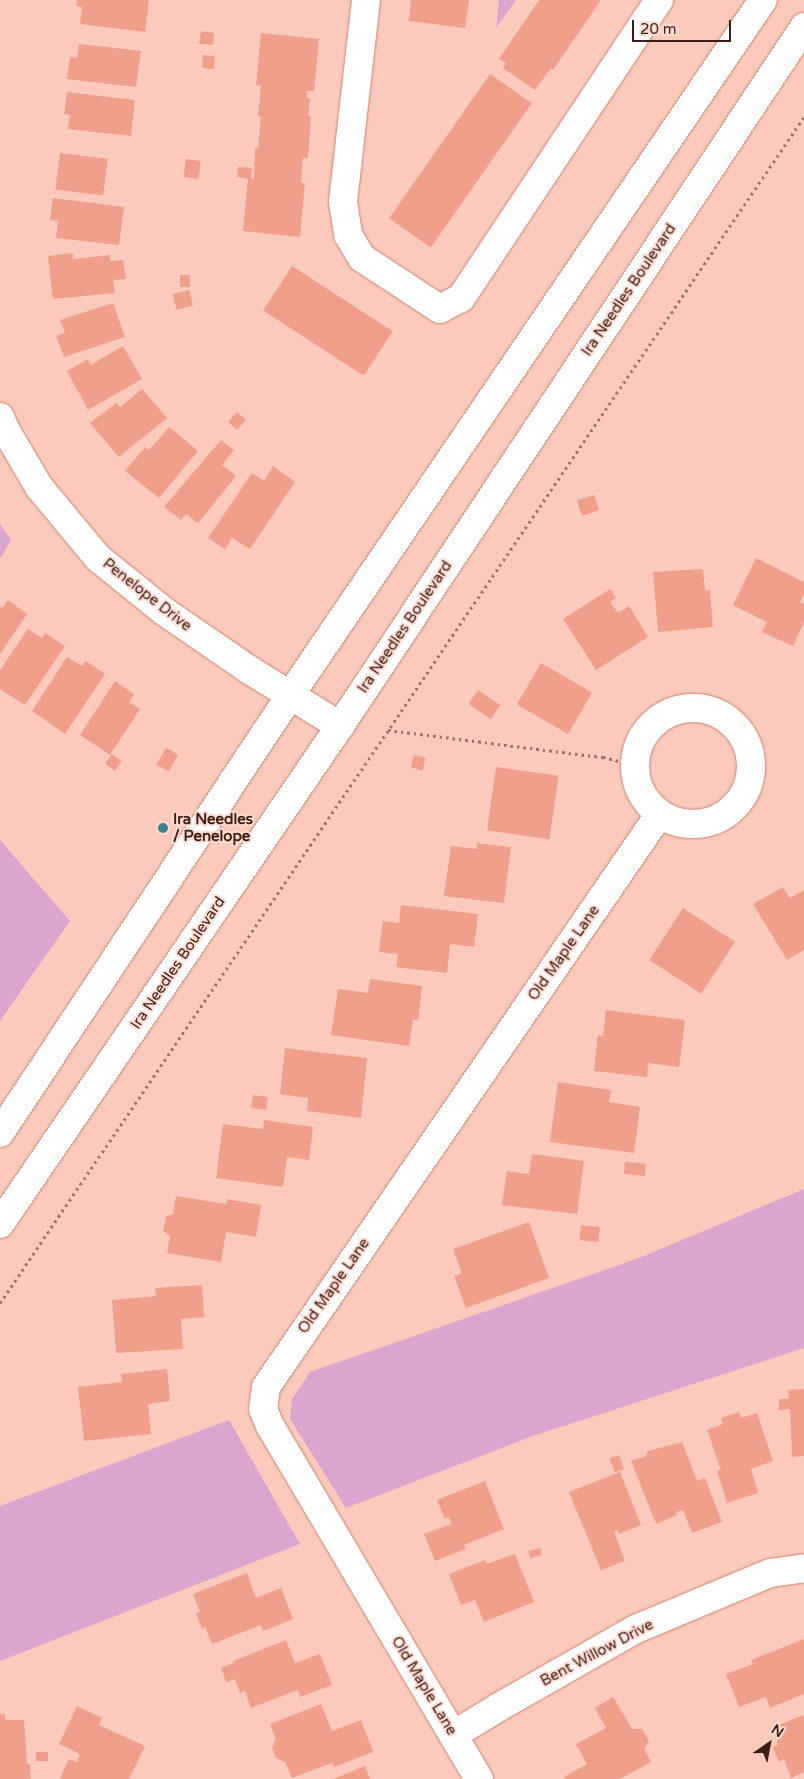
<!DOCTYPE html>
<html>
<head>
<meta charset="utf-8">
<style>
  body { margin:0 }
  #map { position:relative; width:804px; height:1779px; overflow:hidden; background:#fccabc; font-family:"Varela Round",sans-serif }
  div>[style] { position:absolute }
  .green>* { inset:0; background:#dba6ce }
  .building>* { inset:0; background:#ef9f8a; transform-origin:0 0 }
  .path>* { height:3px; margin-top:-1.5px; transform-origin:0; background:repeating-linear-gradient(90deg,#9c7368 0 2.5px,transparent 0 6.5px) }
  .roads { filter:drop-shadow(0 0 1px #cf826d) drop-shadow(0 0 1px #cf826d) }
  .minor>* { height:28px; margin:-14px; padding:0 14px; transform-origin:14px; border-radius:14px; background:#fff }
  .minor>.ring { margin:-14px; padding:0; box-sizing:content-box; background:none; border:28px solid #fff; border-radius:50% }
  .major>* { height:28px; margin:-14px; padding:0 14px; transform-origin:14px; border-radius:14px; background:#fff }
  .dots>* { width:14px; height:14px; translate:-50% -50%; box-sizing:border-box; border:2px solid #fedcd2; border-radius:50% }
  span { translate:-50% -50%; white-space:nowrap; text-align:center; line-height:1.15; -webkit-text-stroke:4px #fedcd2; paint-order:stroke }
  .street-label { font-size:15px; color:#3c1d15 }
  .poi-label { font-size:15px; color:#3c1d15; font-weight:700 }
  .left { translate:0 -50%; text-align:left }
  .north { position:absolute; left:744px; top:1719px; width:50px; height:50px; -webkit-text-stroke:4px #fedcd2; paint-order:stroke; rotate:33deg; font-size:14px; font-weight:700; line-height:20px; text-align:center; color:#3c1d15 }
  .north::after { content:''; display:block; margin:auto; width:18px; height:22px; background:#3c1d15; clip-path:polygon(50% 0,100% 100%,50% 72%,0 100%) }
  .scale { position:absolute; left:632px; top:20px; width:99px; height:22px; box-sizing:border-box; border:2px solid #3c1d15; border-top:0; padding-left:6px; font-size:15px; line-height:18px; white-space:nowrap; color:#3c1d15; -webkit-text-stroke:4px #fedcd2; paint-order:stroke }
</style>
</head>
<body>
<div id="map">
  <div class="green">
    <i style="clip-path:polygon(499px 0,516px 0,496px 28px)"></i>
    <i style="clip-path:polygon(0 524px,11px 540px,0 559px)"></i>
    <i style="clip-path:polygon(0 840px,70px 921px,0 1021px)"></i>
    <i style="clip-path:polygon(804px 1189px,804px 1348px,530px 1437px,346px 1508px,290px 1419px,292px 1399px,310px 1372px,639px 1258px)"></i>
    <i style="clip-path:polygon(229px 1420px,300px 1544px,0 1661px,0 1506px)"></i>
  </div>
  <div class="building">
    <i style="clip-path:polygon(77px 0,149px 0,145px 32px,80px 24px,82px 7px,76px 6px)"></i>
    <i style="clip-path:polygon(411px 0,469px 0,465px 28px,409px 21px)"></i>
    <i style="clip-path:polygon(539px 0,601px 0,553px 70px,551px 68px,535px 90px,503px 68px,506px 63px,499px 59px)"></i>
    <i style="clip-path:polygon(201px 31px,214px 33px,213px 45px,199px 44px)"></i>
    <i style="clip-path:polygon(261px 33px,319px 39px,314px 91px,307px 91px,307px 98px,310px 98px,308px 116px,311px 117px,308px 158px,303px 158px,301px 183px,305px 183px,300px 237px,243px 231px,248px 179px,237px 177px,238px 167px,252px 168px,251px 179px,254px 179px,255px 148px,258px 149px,261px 117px,258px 116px,261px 86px,256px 85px)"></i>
    <i style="clip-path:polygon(79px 44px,141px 51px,136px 87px,67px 79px,70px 57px,77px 58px)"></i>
    <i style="left:203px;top:55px;width:12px;height:13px;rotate:5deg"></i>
    <i style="left:490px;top:74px;width:51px;height:176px;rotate:35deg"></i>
    <i style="clip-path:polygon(67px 92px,135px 100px,131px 136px,68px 129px,70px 115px,64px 114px)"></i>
    <i style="left:60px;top:153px;width:48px;height:37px;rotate:7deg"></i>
    <i style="left:186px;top:159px;width:15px;height:18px;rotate:8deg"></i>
    <i style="clip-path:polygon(53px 198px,124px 207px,119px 245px,56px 238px,58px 221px,50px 220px)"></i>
    <i style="clip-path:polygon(73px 253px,73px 259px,110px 255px,110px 261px,123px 260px,126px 279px,113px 280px,115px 293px,53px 299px,48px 256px)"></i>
    <i style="left:292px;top:266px;width:120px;height:53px;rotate:33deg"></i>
    <i style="left:180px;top:275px;width:10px;height:12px"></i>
    <i style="left:189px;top:290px;width:16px;height:17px;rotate:75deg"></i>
    <i style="clip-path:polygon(113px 303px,125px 337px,64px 357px,56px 336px,65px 333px,60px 320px)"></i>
    <i style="clip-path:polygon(123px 346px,142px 379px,88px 410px,67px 371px,88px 359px,91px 365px)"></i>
    <i style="clip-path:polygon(142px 389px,167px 418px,119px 457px,90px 423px,116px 403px,120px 407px)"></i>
    <i style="left:237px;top:412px;width:12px;height:13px;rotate:42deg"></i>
    <i style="clip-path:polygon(169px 427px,198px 451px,159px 498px,125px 471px,145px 447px,149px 450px)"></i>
    <i style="clip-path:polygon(221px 440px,234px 450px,222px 465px,236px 476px,198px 523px,186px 514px,181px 520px,164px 507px)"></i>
    <i style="clip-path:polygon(273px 466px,295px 482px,250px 549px,232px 538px,225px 549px,208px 538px,252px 473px,264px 481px)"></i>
    <i style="left:594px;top:495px;width:16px;height:18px;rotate:72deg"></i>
    <i style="clip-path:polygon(756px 558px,804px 582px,804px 594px,800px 602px,804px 604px,804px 622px,793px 646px,762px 632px,767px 622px,733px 605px)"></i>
    <i style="clip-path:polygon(703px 569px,705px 591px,710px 590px,713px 627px,658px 632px,653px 572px)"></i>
    <i style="clip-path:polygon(610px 589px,616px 598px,610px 602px,618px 613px,629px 606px,648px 637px,596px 670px,563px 619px)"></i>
    <i style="clip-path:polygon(8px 600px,27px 614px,0 654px,0 606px,2px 608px)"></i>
    <i style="clip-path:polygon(28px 629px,42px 638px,45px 633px,65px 646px,25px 705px,0 689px,0 670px)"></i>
    <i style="clip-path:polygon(67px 657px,82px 666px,86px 661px,105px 674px,65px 734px,32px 711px)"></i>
    <i style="left:541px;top:663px;width:59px;height:48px;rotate:30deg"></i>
    <i style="clip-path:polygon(115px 681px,134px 694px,129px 702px,140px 709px,110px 755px,80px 735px)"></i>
    <i style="left:478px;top:690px;width:27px;height:17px;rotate:34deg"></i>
    <i style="left:166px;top:748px;width:14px;height:19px;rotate:30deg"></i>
    <i style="left:112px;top:754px;width:12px;height:12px;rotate:35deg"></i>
    <i style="left:414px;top:755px;width:12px;height:13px;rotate:14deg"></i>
    <i style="left:496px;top:767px;width:63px;height:64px;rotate:8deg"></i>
    <i style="clip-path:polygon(477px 843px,511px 847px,504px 903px,444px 896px,451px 846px,477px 849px)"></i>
    <i style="clip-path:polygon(783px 887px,790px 898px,804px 890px,804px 950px,787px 960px,753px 904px)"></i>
    <i style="clip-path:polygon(401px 905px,478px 914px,474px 947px,450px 944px,447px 973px,396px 967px,398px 954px,379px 952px,383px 921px,399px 923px)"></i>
    <i style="left:683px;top:908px;width:62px;height:62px;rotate:33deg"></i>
    <i style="clip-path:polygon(370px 979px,422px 986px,418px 1020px,413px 1020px,409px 1046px,331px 1035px,338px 989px,368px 993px)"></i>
    <i style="clip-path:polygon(606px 1010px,685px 1020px,679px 1067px,648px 1063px,647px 1077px,594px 1071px,598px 1035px,603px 1036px)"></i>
    <i style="clip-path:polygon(285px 1048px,367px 1058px,361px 1118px,307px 1111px,308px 1098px,280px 1094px)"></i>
    <i style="clip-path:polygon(558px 1082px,611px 1090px,609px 1102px,640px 1107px,634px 1153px,550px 1142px)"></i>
    <i style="left:253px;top:1095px;width:15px;height:13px;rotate:8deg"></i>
    <i style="clip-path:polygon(264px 1120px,313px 1127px,309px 1160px,287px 1157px,283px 1187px,216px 1178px,223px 1124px,263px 1129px)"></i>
    <i style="clip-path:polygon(532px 1154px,584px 1161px,577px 1214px,502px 1205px,507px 1171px,529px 1174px)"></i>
    <i style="left:625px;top:1162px;width:21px;height:12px;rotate:5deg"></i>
    <i style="clip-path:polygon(176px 1196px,226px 1204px,227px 1199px,261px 1205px,256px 1237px,226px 1232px,221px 1262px,167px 1253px,170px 1236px,163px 1231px,166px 1216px,173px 1214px)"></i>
    <i style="clip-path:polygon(529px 1222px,549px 1278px,466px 1308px,454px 1276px,462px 1273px,453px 1249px)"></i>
    <i style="left:581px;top:1225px;width:19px;height:15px;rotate:6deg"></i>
    <i style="clip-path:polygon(202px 1285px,204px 1317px,181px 1319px,183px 1349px,116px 1353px,112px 1300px,156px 1296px,155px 1288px)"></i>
    <i style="clip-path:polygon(167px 1369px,170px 1401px,148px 1404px,151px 1434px,84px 1441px,78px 1387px,122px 1382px,121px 1374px)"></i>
    <i style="clip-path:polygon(804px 1389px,804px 1456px,792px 1457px,790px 1409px,779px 1410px,779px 1399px,789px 1399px,788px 1390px)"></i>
    <i style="clip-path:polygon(739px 1412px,741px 1418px,757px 1413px,773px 1461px,751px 1469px,758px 1493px,727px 1503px,717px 1471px,721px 1470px,707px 1430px,723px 1424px,721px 1418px)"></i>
    <i style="clip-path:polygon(682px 1442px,697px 1481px,705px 1478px,722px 1522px,692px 1533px,683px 1510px,676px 1512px,677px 1515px,656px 1524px,631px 1461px,646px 1456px,648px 1451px)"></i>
    <i style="left:619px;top:1455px;width:15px;height:10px;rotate:70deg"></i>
    <i style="clip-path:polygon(620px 1472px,641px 1525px,619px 1534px,618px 1530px,614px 1532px,625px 1561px,601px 1570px,569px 1492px)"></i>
    <i style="clip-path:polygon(485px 1481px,504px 1529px,464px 1545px,466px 1549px,435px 1561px,424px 1534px,451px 1524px,449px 1517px,445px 1519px,437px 1500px)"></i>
    <i style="left:540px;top:1548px;width:7px;height:12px;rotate:74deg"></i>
    <i style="clip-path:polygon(515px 1554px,534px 1602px,484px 1622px,475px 1600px,461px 1605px,449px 1574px,485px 1560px,487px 1564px)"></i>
    <i style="clip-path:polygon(247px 1573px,256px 1598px,281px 1588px,293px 1619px,263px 1631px,261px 1625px,212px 1644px,205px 1627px,202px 1629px,196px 1613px,200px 1612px,193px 1594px)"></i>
    <i style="clip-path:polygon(804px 1639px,804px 1694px,770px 1708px,766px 1697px,739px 1707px,726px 1674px,753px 1664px,751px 1660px)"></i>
    <i style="clip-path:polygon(286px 1640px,295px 1663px,320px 1654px,332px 1685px,300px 1697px,298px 1690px,251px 1708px,245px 1691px,240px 1693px,235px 1679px,226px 1682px,221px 1668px,234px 1663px,233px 1661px)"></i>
    <i style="clip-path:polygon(613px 1697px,632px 1729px,642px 1729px,649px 1741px,644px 1749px,651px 1762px,620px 1779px,565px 1779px,564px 1777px,587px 1764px,576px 1744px,606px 1728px,595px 1708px)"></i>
    <i style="clip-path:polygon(321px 1704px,332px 1731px,361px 1720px,373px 1752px,334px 1767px,332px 1763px,292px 1778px,285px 1762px,276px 1758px,272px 1747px,276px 1739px,270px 1724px)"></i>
    <i style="clip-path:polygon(77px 1706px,102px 1718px,99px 1725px,145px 1746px,129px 1779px,60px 1779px,69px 1759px,77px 1762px,80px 1754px,59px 1744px)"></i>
    <i style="clip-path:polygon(0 1714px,5px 1714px,5px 1720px,24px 1720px,27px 1764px,30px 1764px,31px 1779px,0 1779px)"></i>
    <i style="clip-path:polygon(804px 1715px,804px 1772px,791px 1778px,784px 1759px,779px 1762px,773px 1747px,778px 1745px,771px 1728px)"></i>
    <i style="left:48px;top:1752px;width:9px;height:12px;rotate:90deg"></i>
    <i style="clip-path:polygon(365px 1766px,370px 1779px,333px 1779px)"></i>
  </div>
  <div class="path">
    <i style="left:388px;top:730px;width:217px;rotate:7.2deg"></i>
    <i style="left:603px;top:757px;width:32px;rotate:14deg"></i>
    <i style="left:0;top:1303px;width:1433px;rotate:-55.87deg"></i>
  </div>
  <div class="roads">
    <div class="minor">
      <i style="left:366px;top:0;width:203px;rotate:96.5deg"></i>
      <i style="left:343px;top:202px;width:33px;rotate:81deg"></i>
      <i style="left:348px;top:235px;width:27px;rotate:59deg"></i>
      <i style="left:362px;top:258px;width:93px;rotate:33.2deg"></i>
      <i style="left:440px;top:309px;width:24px;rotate:-28deg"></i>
      <i style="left:461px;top:298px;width:358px;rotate:-56.4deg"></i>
      <i style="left:0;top:417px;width:13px;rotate:67deg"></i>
      <i style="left:5px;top:429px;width:67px;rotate:59.6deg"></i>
      <i style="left:39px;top:487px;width:92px;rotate:50.3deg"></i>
      <i style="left:98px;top:558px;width:86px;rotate:38.9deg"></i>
      <i style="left:165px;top:612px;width:104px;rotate:34.5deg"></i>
      <i style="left:251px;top:671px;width:105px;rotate:31.7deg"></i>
      <i class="ring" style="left:635px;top:708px;width:88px;height:88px"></i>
      <i style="left:453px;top:1735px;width:54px;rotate:-31.3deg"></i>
      <i style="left:499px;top:1707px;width:158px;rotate:-29.7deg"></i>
      <i style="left:636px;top:1629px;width:145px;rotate:-22.7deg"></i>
      <i style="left:770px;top:1573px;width:34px;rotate:-8deg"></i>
      <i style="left:479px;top:1779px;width:410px;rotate:-120.6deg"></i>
      <i style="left:270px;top:1426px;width:18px;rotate:-112deg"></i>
      <i style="left:263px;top:1409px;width:22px;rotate:-82deg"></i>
      <i style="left:266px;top:1387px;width:694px;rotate:-55.51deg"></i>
    </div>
    <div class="major">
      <i style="left:0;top:1133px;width:527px;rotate:-56.46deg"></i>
      <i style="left:291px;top:694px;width:839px;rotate:-55.78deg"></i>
      <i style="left:0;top:1224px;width:603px;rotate:-55.68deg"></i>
      <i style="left:340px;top:726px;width:839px;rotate:-56.42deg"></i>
    </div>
  </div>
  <div class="dots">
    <i style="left:163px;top:828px;background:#3d8090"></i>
  </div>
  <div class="street-label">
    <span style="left:629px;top:290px;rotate:-56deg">Ira Needles Boulevard</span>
    <span style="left:147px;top:595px;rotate:38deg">Penelope Drive</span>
    <span style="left:405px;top:627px;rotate:-56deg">Ira Needles Boulevard</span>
    <span style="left:564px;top:953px;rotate:-55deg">Old Maple Lane</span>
    <span style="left:178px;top:963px;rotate:-56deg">Ira Needles Boulevard</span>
    <span style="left:334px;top:1286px;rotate:-55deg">Old Maple Lane</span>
    <span style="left:597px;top:1653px;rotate:-28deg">Bent Willow Drive</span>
    <span style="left:424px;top:1686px;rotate:59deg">Old Maple Lane</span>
  </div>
  <div class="poi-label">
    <span class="left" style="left:173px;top:828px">Ira Needles<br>/ Penelope</span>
  </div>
  <div class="north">N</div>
  <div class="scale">20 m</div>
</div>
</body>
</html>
